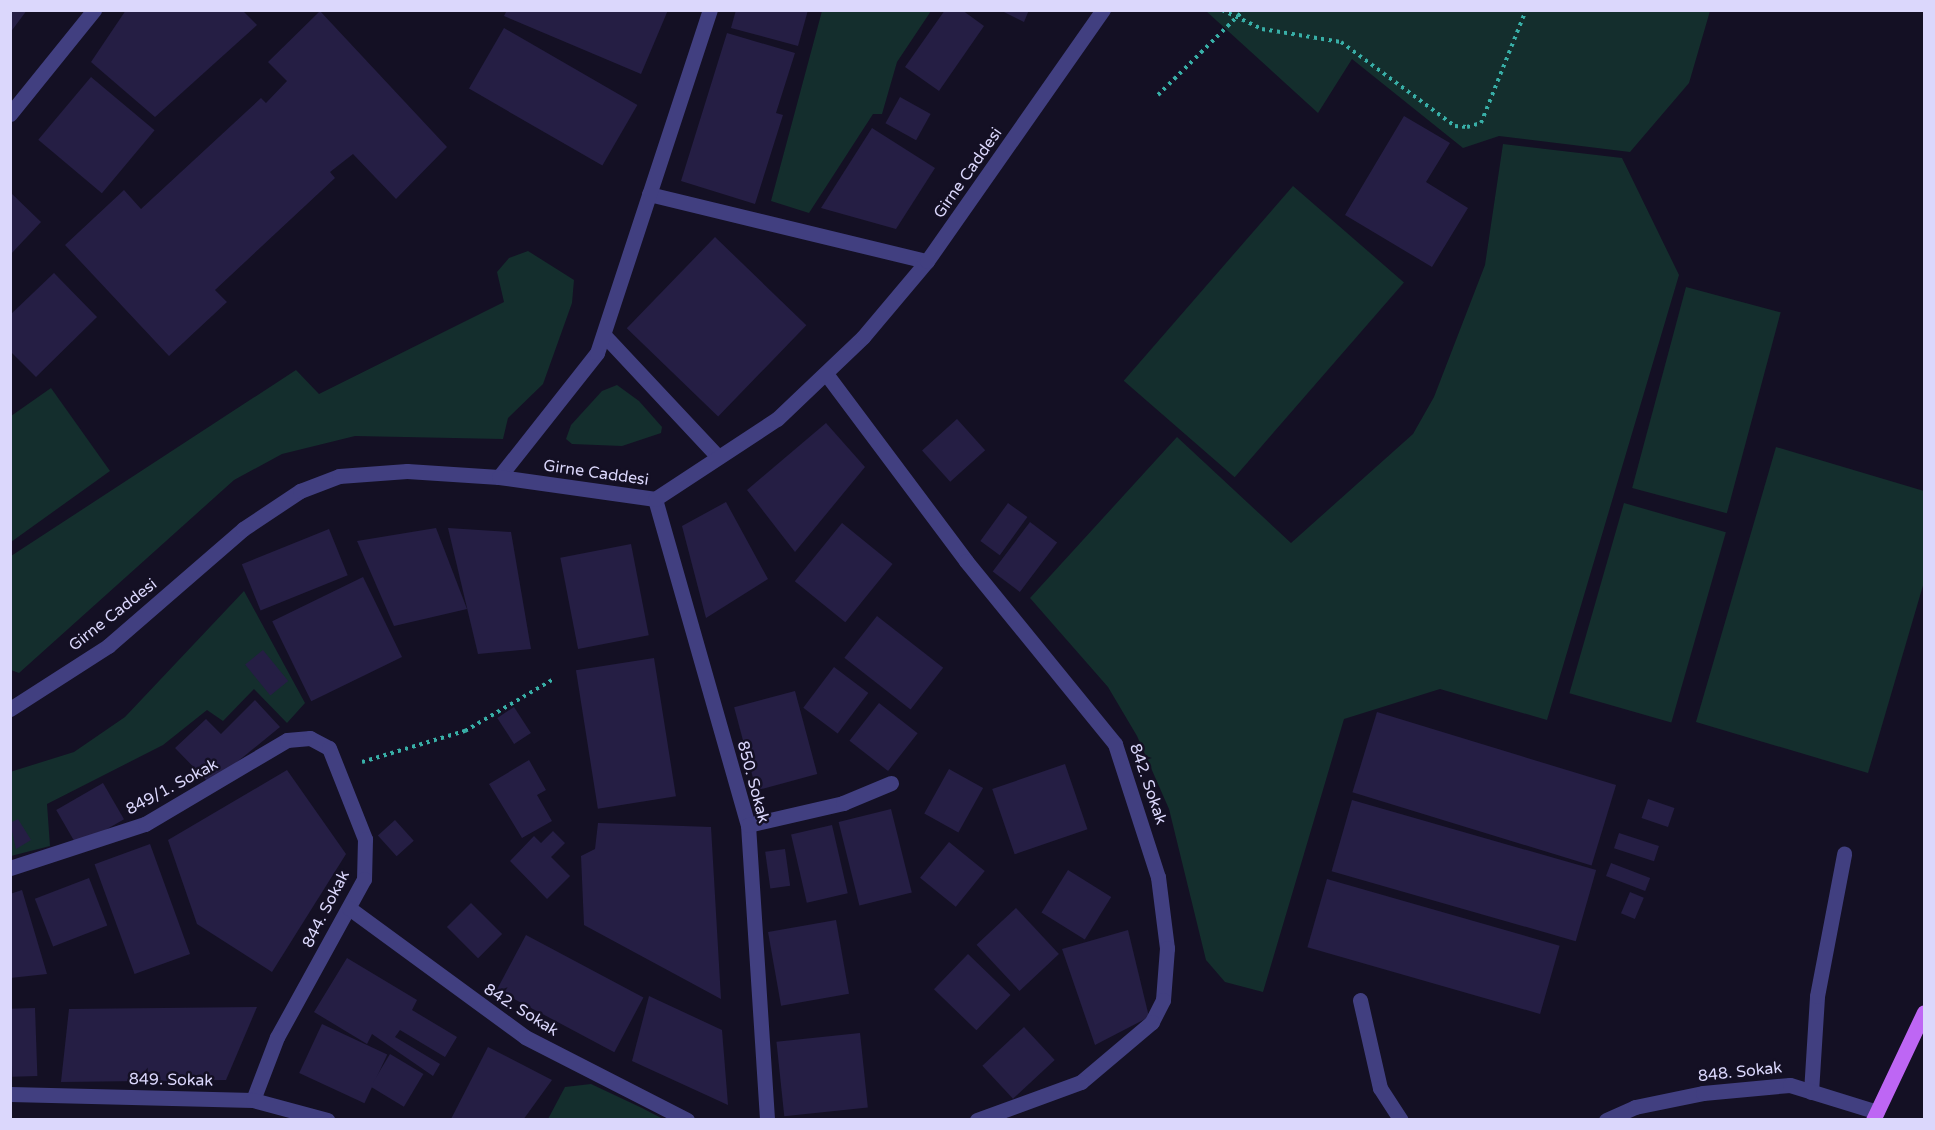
<!DOCTYPE html>
<html>
<head>
<meta charset="utf-8">
<style>
  body { margin:0 }
  #map { position:relative; width:1935px; height:1130px; overflow:hidden; background:#141024; font-family:"Varela Round",sans-serif }
  div>[style] { position:absolute }
  .green>* { inset:0; background:#142e2d; transform-origin:0 0 }
  .building>* { inset:0; background:#251e44; transform-origin:0 0 }
  .path>* { height:4px; margin-top:-2px; transform-origin:0; background:repeating-linear-gradient(90deg,#38afa7 0 3px,transparent 0 7.5px) }
  .service>* { height:15px; margin:-7.5px; padding:0 7.5px; transform-origin:7.5px; border-radius:7.5px; background:#413f80 }
  .minor>* { height:15px; margin:-7.5px; padding:0 7.5px; transform-origin:7.5px; border-radius:7.5px; background:#413f80 }
  .tertiary>* { height:15px; margin:-7.5px; padding:0 7.5px; transform-origin:7.5px; border-radius:7.5px; background:#413f80 }
  .primary>* { height:15px; margin:-7.5px; padding:0 7.5px; transform-origin:7.5px; border-radius:7.5px; background:#be66f4 }
  span { translate:-50% -50%; white-space:nowrap; text-align:center; line-height:1.15; -webkit-text-stroke:5px #141024; paint-order:stroke }
  .street-label { font-size:16px; color:#dbd7fc }
  .frame { position:absolute; inset:0; border:12px solid #dbd7fc; pointer-events:none }
</style>
</head>
<body>
<div id="map">
  <div class="green">
    <i style="clip-path:polygon(822px 11px,931px 11px,897px 62px,882px 114px,873px 114px,809px 213px,771px 201px)"></i>
    <i style="clip-path:polygon(1206px 11px,1710px 11px,1689px 83px,1630px 152px,1499px 136px,1463px 148px,1352px 59px,1318px 113px)"></i>
    <i style="clip-path:polygon(1503px 144px,1622px 158px,1679px 275px,1547px 720px,1440px 689px,1344px 719px,1263px 992px,1225px 982px,1206px 960px,1169px 809px,1137px 736px,1108px 687px,1030px 598px,1177px 437px,1291px 543px,1413px 434px,1434px 397px,1485px 265px)"></i>
    <i style="left:1293px;top:186px;width:147px;height:258px;rotate:41deg"></i>
    <i style="clip-path:polygon(528px 251px,574px 280px,572px 303px,543px 384px,508px 418px,503px 439px,355px 436px,282px 454px,234px 480px,19px 673px,11px 670px,11px 556px,296px 370px,319px 394px,504px 302px,497px 272px,509px 258px)"></i>
    <i style="left:1686px;top:287px;width:98px;height:208px;rotate:15deg"></i>
    <i style="clip-path:polygon(617px 385px,639px 401px,662px 427px,661px 433px,622px 446px,572px 444px,566px 439px,571px 425px,602px 391px)"></i>
    <i style="clip-path:polygon(51px 388px,110px 471px,11px 542px,11px 416px)"></i>
    <i style="clip-path:polygon(1776px 447px,1924px 491px,1924px 582px,1868px 773px,1696px 722px)"></i>
    <i style="left:1624px;top:503px;width:106px;height:198px;rotate:16deg"></i>
    <i style="clip-path:polygon(244px 591px,305px 703px,287px 723px,254px 689px,223px 721px,207px 710px,163px 745px,47px 804px,50px 846px,11px 856px,10px 772px,74px 752px,125px 717px)"></i>
    <i style="clip-path:polygon(591px 1084px,642px 1108px,663px 1119px,548px 1119px,565px 1087px)"></i>
  </div>
  <div class="building">
    <i style="clip-path:polygon(10px 10px,27px 10px,10px 33px)"></i>
    <i style="clip-path:polygon(126px 10px,242px 10px,257px 25px,155px 117px,91px 62px)"></i>
    <i style="clip-path:polygon(507px 10px,668px 10px,641px 74px,504px 16px)"></i>
    <i style="clip-path:polygon(736px 10px,808px 10px,798px 46px,731px 28px)"></i>
    <i style="clip-path:polygon(945px 10px,962px 10px,984px 26px,939px 91px,905px 67px)"></i>
    <i style="clip-path:polygon(1000px 10px,1029px 10px,1024px 22px)"></i>
    <i style="clip-path:polygon(320px 11px,447px 147px,396px 199px,353px 154px,330px 172px,335px 178px,215px 290px,227px 302px,169px 356px,65px 245px,124px 190px,141px 209px,261px 98px,266px 103px,287px 81px,268px 62px)"></i>
    <i style="left:504px;top:28px;width:154px;height:70px;rotate:30deg"></i>
    <i style="clip-path:polygon(727px 33px,795px 53px,776px 113px,783px 115px,755px 204px,681px 181px)"></i>
    <i style="left:91px;top:77px;width:83px;height:82px;rotate:40deg"></i>
    <i style="left:900px;top:97px;width:35px;height:30px;rotate:29deg"></i>
    <i style="clip-path:polygon(1404px 116px,1450px 143px,1426px 182px,1468px 208px,1432px 267px,1345px 215px)"></i>
    <i style="clip-path:polygon(872px 128px,935px 168px,896px 229px,821px 208px)"></i>
    <i style="clip-path:polygon(10px 192px,41px 222px,10px 255px)"></i>
    <i style="left:715px;top:237px;width:127px;height:127px;rotate:44deg"></i>
    <i style="clip-path:polygon(54px 273px,97px 317px,36px 377px,10px 351px,10px 315px)"></i>
    <i style="left:957px;top:419px;width:42px;height:47px;rotate:48deg"></i>
    <i style="clip-path:polygon(826px 423px,865px 467px,795px 552px,747px 490px)"></i>
    <i style="clip-path:polygon(726px 502px,768px 579px,706px 618px,682px 526px)"></i>
    <i style="left:1008px;top:503px;width:24px;height:47px;rotate:36deg"></i>
    <i style="left:1030px;top:522px;width:34px;height:62px;rotate:37deg"></i>
    <i style="left:842px;top:523px;width:65px;height:75px;rotate:39deg"></i>
    <i style="clip-path:polygon(436px 528px,467px 609px,394px 626px,357px 541px)"></i>
    <i style="clip-path:polygon(448px 528px,511px 532px,531px 649px,478px 654px)"></i>
    <i style="left:329px;top:529px;width:50px;height:94px;rotate:68deg"></i>
    <i style="left:631px;top:544px;width:93px;height:72px;rotate:79deg"></i>
    <i style="left:363px;top:577px;width:89px;height:101px;rotate:64deg"></i>
    <i style="left:877px;top:616px;width:84px;height:53px;rotate:38deg"></i>
    <i style="left:263px;top:650px;width:40px;height:23px;rotate:51deg"></i>
    <i style="left:654px;top:658px;width:140px;height:79px;rotate:81deg"></i>
    <i style="left:834px;top:667px;width:43px;height:51px;rotate:37deg"></i>
    <i style="left:795px;top:691px;width:86px;height:63px;rotate:75deg"></i>
    <i style="clip-path:polygon(255px 700px,280px 727px,210px 784px,175px 748px,206px 719px,221px 734px)"></i>
    <i style="left:879px;top:703px;width:49px;height:48px;rotate:38deg"></i>
    <i style="left:514px;top:707px;width:31px;height:20px;rotate:57deg"></i>
    <i style="left:1377px;top:712px;width:250px;height:84px;rotate:17deg"></i>
    <i style="clip-path:polygon(529px 760px,546px 790px,537px 795px,552px 821px,522px 838px,489px 784px)"></i>
    <i style="left:1065px;top:764px;width:69px;height:77px;rotate:71deg"></i>
    <i style="left:949px;top:769px;width:39px;height:51px;rotate:29deg"></i>
    <i style="clip-path:polygon(287px 770px,346px 854px,272px 972px,197px 924px,168px 840px)"></i>
    <i style="left:103px;top:783px;width:42px;height:54px;rotate:60deg"></i>
    <i style="left:1648px;top:799px;width:28px;height:20px;rotate:19deg"></i>
    <i style="left:1352px;top:800px;width:254px;height:74px;rotate:16deg"></i>
    <i style="left:891px;top:809px;width:86px;height:54px;rotate:76deg"></i>
    <i style="clip-path:polygon(18px 819px,31px 840px,16px 849px,10px 823px)"></i>
    <i style="left:395px;top:820px;width:28px;height:23px;rotate:48deg"></i>
    <i style="clip-path:polygon(598px 823px,711px 827px,721px 999px,584px 925px,581px 856px,595px 849px)"></i>
    <i style="left:832px;top:825px;width:70px;height:42px;rotate:77deg"></i>
    <i style="clip-path:polygon(553px 831px,565px 843px,551px 857px,570px 876px,547px 899px,510px 861px,534px 836px,541px 843px)"></i>
    <i style="left:1619px;top:833px;width:42px;height:16px;rotate:18deg"></i>
    <i style="left:949px;top:842px;width:46px;height:46px;rotate:39deg"></i>
    <i style="left:150px;top:844px;width:117px;height:59px;rotate:70deg"></i>
    <i style="left:785px;top:849px;width:37px;height:20px;rotate:82deg"></i>
    <i style="left:1611px;top:863px;width:42px;height:14px;rotate:21deg"></i>
    <i style="left:1068px;top:870px;width:51px;height:50px;rotate:32deg"></i>
    <i style="left:89px;top:878px;width:51px;height:58px;rotate:69deg"></i>
    <i style="left:1327px;top:879px;width:242px;height:71px;rotate:16deg"></i>
    <i style="clip-path:polygon(22px 890px,47px 974px,10px 978px,10px 894px)"></i>
    <i style="left:1630px;top:892px;width:15px;height:23px;rotate:23deg"></i>
    <i style="left:471px;top:903px;width:44px;height:34px;rotate:45deg"></i>
    <i style="left:1016px;top:908px;width:63px;height:54px;rotate:47deg"></i>
    <i style="left:836px;top:920px;width:75px;height:69px;rotate:80deg"></i>
    <i style="clip-path:polygon(1128px 930px,1149px 1017px,1095px 1045px,1062px 949px)"></i>
    <i style="left:526px;top:935px;width:133px;height:62px;rotate:28deg"></i>
    <i style="left:968px;top:954px;width:59px;height:49px;rotate:44deg"></i>
    <i style="clip-path:polygon(347px 958px,417px 1000px,412px 1010px,457px 1037px,445px 1057px,400px 1030px,395px 1037px,440px 1064px,433px 1076px,372px 1034px,367px 1044px,314px 1012px)"></i>
    <i style="clip-path:polygon(649px 996px,722px 1030px,728px 1105px,632px 1061px)"></i>
    <i style="clip-path:polygon(257px 1007px,226px 1080px,61px 1082px,69px 1009px)"></i>
    <i style="left:35px;top:1008px;width:68px;height:25px;rotate:88deg"></i>
    <i style="left:322px;top:1024px;width:72px;height:54px;rotate:25deg"></i>
    <i style="left:1024px;top:1027px;width:45px;height:57px;rotate:47deg"></i>
    <i style="left:860px;top:1033px;width:75px;height:84px;rotate:84deg"></i>
    <i style="clip-path:polygon(488px 1047px,552px 1080px,523px 1120px,451px 1119px)"></i>
    <i style="left:390px;top:1054px;width:39px;height:38px;rotate:31deg"></i>
  </div>
  <div class="path">
    <i style="left:1222px;top:10px;width:44px;rotate:25.4deg"></i>
    <i style="left:1262px;top:29px;width:80px;rotate:9.3deg"></i>
    <i style="left:1341px;top:42px;width:142px;rotate:36.4deg"></i>
    <i style="left:1455px;top:126px;width:12px;rotate:5deg"></i>
    <i style="left:1467px;top:127px;width:15px;rotate:-16deg"></i>
    <i style="left:1481px;top:123px;width:122px;rotate:-68.3deg"></i>
    <i style="left:1158px;top:95px;width:121px;rotate:-44.7deg"></i>
    <i style="left:362px;top:762px;width:108px;rotate:-16.8deg"></i>
    <i style="left:465px;top:731px;width:101px;rotate:-30.4deg"></i>
  </div>
  <div class="service">
    <i style="left:1360px;top:1000px;width:90px;rotate:77.2deg"></i>
    <i style="left:1380px;top:1088px;width:38px;rotate:57deg"></i>
    <i style="left:1811px;top:1092px;width:96px;rotate:-86.4deg"></i>
    <i style="left:1817px;top:996px;width:145px;rotate:-79.2deg"></i>
  </div>
  <div class="minor">
    <i style="left:10px;top:114px;width:134px;rotate:-51.1deg"></i>
    <i style="left:649px;top:194px;width:286px;rotate:13.6deg"></i>
    <i style="left:604px;top:335px;width:167px;rotate:46.9deg"></i>
    <i style="left:827px;top:375px;width:232px;rotate:53.2deg"></i>
    <i style="left:966px;top:561px;width:236px;rotate:50.8deg"></i>
    <i style="left:1115px;top:744px;width:140px;rotate:72.1deg"></i>
    <i style="left:1158px;top:877px;width:72px;rotate:82.8deg"></i>
    <i style="left:1167px;top:948px;width:52px;rotate:94.4deg"></i>
    <i style="left:1163px;top:1000px;width:25px;rotate:117deg"></i>
    <i style="left:1152px;top:1022px;width:93px;rotate:139.8deg"></i>
    <i style="left:1081px;top:1082px;width:111px;rotate:159.9deg"></i>
    <i style="left:499px;top:477px;width:158px;rotate:-51.7deg"></i>
    <i style="left:597px;top:353px;width:361px;rotate:-71.8deg"></i>
    <i style="left:655px;top:499px;width:339px;rotate:74.1deg"></i>
    <i style="left:748px;top:825px;width:296px;rotate:86.3deg"></i>
    <i style="left:748px;top:825px;width:98px;rotate:-13deg"></i>
    <i style="left:843px;top:803px;width:52px;rotate:-22.6deg"></i>
    <i style="left:10px;top:868px;width:142px;rotate:-18.1deg"></i>
    <i style="left:145px;top:824px;width:165px;rotate:-30.6deg"></i>
    <i style="left:287px;top:740px;width:23px;rotate:-5deg"></i>
    <i style="left:310px;top:738px;width:21px;rotate:28deg"></i>
    <i style="left:329px;top:748px;width:98px;rotate:68.4deg"></i>
    <i style="left:365px;top:839px;width:40px;rotate:91.4deg"></i>
    <i style="left:364px;top:879px;width:180px;rotate:118.8deg"></i>
    <i style="left:277px;top:1037px;width:67px;rotate:110.9deg"></i>
    <i style="left:349px;top:908px;width:218px;rotate:36.2deg"></i>
    <i style="left:525px;top:1037px;width:182px;rotate:27.1deg"></i>
    <i style="left:10px;top:1094px;width:243px;rotate:1.4deg"></i>
    <i style="left:253px;top:1100px;width:77px;rotate:15.1deg"></i>
    <i style="left:1606px;top:1120px;width:32px;rotate:-24deg"></i>
    <i style="left:1635px;top:1107px;width:69px;rotate:-11.6deg"></i>
    <i style="left:1703px;top:1093px;width:87px;rotate:-5.3deg"></i>
    <i style="left:1790px;top:1085px;width:91px;rotate:17.2deg"></i>
  </div>
  <div class="tertiary">
    <i style="left:10px;top:709px;width:117px;rotate:-32.7deg"></i>
    <i style="left:108px;top:646px;width:179px;rotate:-40.9deg"></i>
    <i style="left:243px;top:529px;width:69px;rotate:-33.7deg"></i>
    <i style="left:300px;top:491px;width:42px;rotate:-21deg"></i>
    <i style="left:339px;top:476px;width:68px;rotate:-4.2deg"></i>
    <i style="left:407px;top:471px;width:92px;rotate:3.7deg"></i>
    <i style="left:499px;top:477px;width:158px;rotate:8deg"></i>
    <i style="left:655px;top:499px;width:146px;rotate:-33.3deg"></i>
    <i style="left:777px;top:419px;width:119px;rotate:-43.6deg"></i>
    <i style="left:863px;top:337px;width:99px;rotate:-49.9deg"></i>
    <i style="left:927px;top:261px;width:307px;rotate:-55deg"></i>
  </div>
  <div class="primary">
    <i style="left:1873px;top:1120px;width:119px;rotate:-64.7deg"></i>
  </div>
  <div class="street-label">
    <span style="left:968px;top:173px;rotate:-55deg">Girne Caddesi</span>
    <span style="left:596px;top:473px;rotate:8deg">Girne Caddesi</span>
    <span style="left:113px;top:615px;rotate:-38deg">Girne Caddesi</span>
    <span style="left:753px;top:782px;rotate:75deg">850. Sokak</span>
    <span style="left:1148px;top:784px;rotate:71deg">842. Sokak</span>
    <span style="left:172px;top:787px;rotate:-28deg">849/1. Sokak</span>
    <span style="left:326px;top:909px;rotate:-63deg">844. Sokak</span>
    <span style="left:521px;top:1010px;rotate:32deg">842. Sokak</span>
    <span style="left:1740px;top:1072px;rotate:-6deg">848. Sokak</span>
    <span style="left:171px;top:1080px;rotate:1deg">849. Sokak</span>
  </div>
  <div class="frame"></div>
</div>
</body>
</html>
